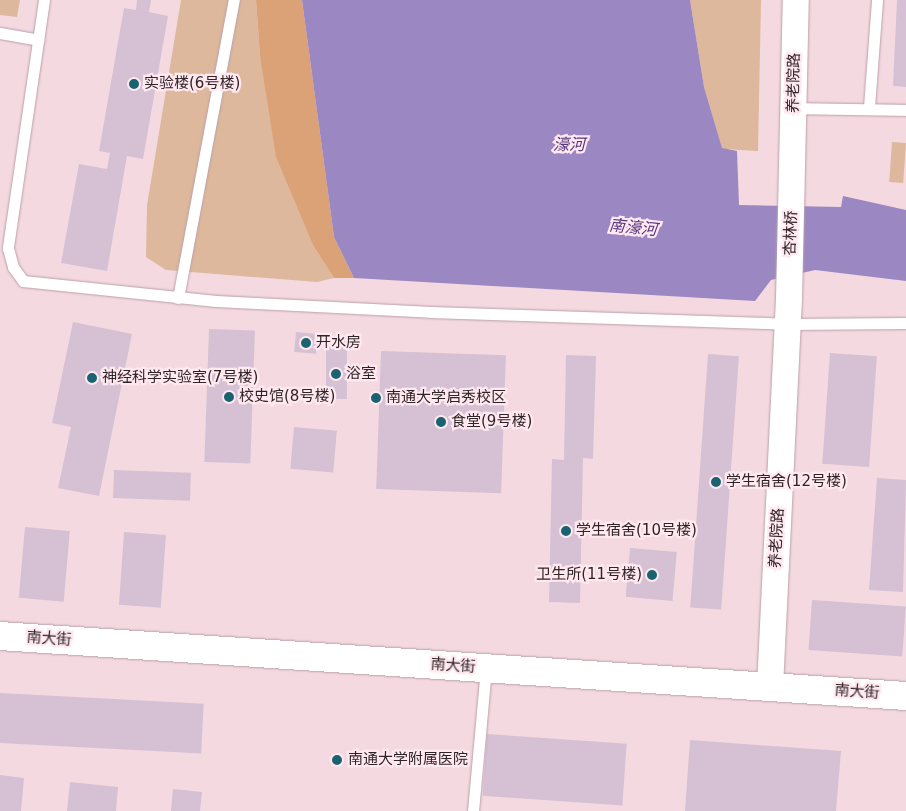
<!DOCTYPE html>
<html>
<head>
<meta charset="utf-8">
<style>
  body { margin:0 }
  #map { position:relative; width:906px; height:811px; overflow:hidden; background:#f5d9e1; font-family:"DejaVu Sans","Noto Sans SC",sans-serif }
  div>[style] { position:absolute }
  .green>* { inset:0; background:#ddb89c; transform-origin:0 0 }
  .forest>* { inset:0; background:#dca277 }
  .water>* { inset:0; background:#9b87c2 }
  .building>* { inset:0; background:#d5c1d3; transform-origin:0 0 }
  .roads { filter:drop-shadow(0 0 1px #bba0a8) drop-shadow(0 0 1px #bba0a8) }
  .service>* { height:11px; margin:-5.5px; padding:0 5.5px; transform-origin:5.5px; border-radius:5.5px; background:#fff }
  .tertiary>* { height:26px; margin:-13px; padding:0 13px; transform-origin:13px; border-radius:13px; background:#fff }
  .secondary>* { height:28px; margin:-14px; padding:0 14px; transform-origin:14px; border-radius:14px; background:#fff }
  .dots>* { width:14px; height:14px; translate:-50% -50%; box-sizing:border-box; border:2px solid #ffe8ef; border-radius:50% }
  span { translate:-50% -50%; white-space:nowrap; text-align:center; line-height:1.15; -webkit-text-stroke:4.5px #ffe8ef; paint-order:stroke }
  .street-label { font-size:15px; color:#2e2427 }
  .poi-label { font-size:15px; color:#2e2427 }
  .left { translate:0 -50%; text-align:left }
  .right { translate:-100% -50%; text-align:right }
  .water-label { font-size:16px; color:#53357e; font-style:italic }
</style>
</head>
<body>
<div id="map">
  <div class="green">
    <i style="clip-path:polygon(0 0,20px 0,17px 17px,0 15px)"></i>
    <i style="clip-path:polygon(181px 0,256px 0,260px 56px,314px 247px,334px 278px,317px 282px,166px 270px,146px 257px,147px 205px)"></i>
    <i style="clip-path:polygon(690px 0,761px 0,758px 151px,722px 149px,704px 87px)"></i>
    <i style="left:892px;top:142px;width:14px;height:40px;rotate:4deg"></i>
  </div>
  <div class="forest">
    <i style="clip-path:polygon(256px 0,302px 0,334px 237px,354px 278px,334px 278px,314px 247px,276px 157px,260px 56px)"></i>
  </div>
  <div class="water">
    <i style="clip-path:polygon(302px 0,690px 0,704px 87px,722px 148px,737px 151px,739px 205px,841px 207px,843px 196px,906px 210px,906px 281px,815px 270px,771px 280px,755px 301px,354px 278px,334px 237px)"></i>
  </div>
  <div class="building">
    <i style="clip-path:polygon(137px 0,151px 0,149px 12px,168px 16px,143px 159px,127px 156px,107px 271px,61px 263px,79px 164px,107px 169px,110px 153px,99px 151px,124px 8px,136px 10px)"></i>
    <i style="clip-path:polygon(897px 0,906px 0,906px 87px,893px 86px)"></i>
    <i style="clip-path:polygon(73px 322px,132px 334px,99px 496px,58px 488px,71px 427px,52px 423px)"></i>
    <i style="left:209px;top:329px;width:46px;height:133px;rotate:2deg"></i>
    <i style="left:296px;top:332px;width:22px;height:20px;rotate:5deg"></i>
    <i style="left:326px;top:341px;width:21px;height:58px"></i>
    <i style="left:381px;top:351px;width:125px;height:138px;rotate:2deg"></i>
    <i style="left:830px;top:353px;width:47px;height:111px;rotate:4deg"></i>
    <i style="left:708px;top:354px;width:31px;height:254px;rotate:4deg"></i>
    <i style="clip-path:polygon(566px 355px,596px 356px,593px 459px,583px 458px,580px 603px,549px 602px,552px 459px,564px 460px)"></i>
    <i style="left:294px;top:427px;width:43px;height:42px;rotate:5deg"></i>
    <i style="left:114px;top:470px;width:77px;height:28px;rotate:2deg"></i>
    <i style="clip-path:polygon(877px 478px,906px 480px,903px 592px,869px 590px)"></i>
    <i style="left:25px;top:527px;width:45px;height:71px;rotate:5deg"></i>
    <i style="left:124px;top:532px;width:42px;height:73px;rotate:4deg"></i>
    <i style="left:630px;top:548px;width:47px;height:49px;rotate:5deg"></i>
    <i style="left:812px;top:600px;width:94px;height:50px;rotate:4deg"></i>
    <i style="left:0;top:693px;width:204px;height:50px;rotate:3deg"></i>
    <i style="left:487px;top:734px;width:140px;height:62px;rotate:4deg"></i>
    <i style="clip-path:polygon(690px 740px,841px 751px,836px 811px,685px 811px)"></i>
    <i style="clip-path:polygon(0 775px,24px 778px,21px 811px,0 811px)"></i>
    <i style="clip-path:polygon(70px 782px,118px 787px,116px 811px,67px 811px)"></i>
    <i style="clip-path:polygon(173px 789px,202px 792px,200px 811px,171px 811px)"></i>
  </div>
  <div class="roads">
    <div class="service">
      <i style="left:44px;top:0;width:251px;rotate:98.3deg"></i>
      <i style="left:8px;top:248px;width:20px;rotate:75deg"></i>
      <i style="left:13px;top:267px;width:17px;rotate:54deg"></i>
      <i style="left:23px;top:281px;width:194px;rotate:5.9deg"></i>
      <i style="left:216px;top:301px;width:215px;rotate:2.9deg"></i>
      <i style="left:431px;top:312px;width:357px;rotate:1.9deg"></i>
      <i style="left:788px;top:324px;width:118px;rotate:-0.5deg"></i>
      <i style="left:0;top:33px;width:39px;rotate:10deg"></i>
      <i style="left:869px;top:107px;width:107px;rotate:-85.7deg"></i>
      <i style="left:793px;top:108px;width:113px;rotate:1deg"></i>
      <i style="left:178px;top:298px;width:303px;rotate:-79.4deg"></i>
      <i style="left:473px;top:811px;width:144px;rotate:-84.8deg"></i>
    </div>
    <div class="tertiary">
      <i style="left:770px;top:687px;width:388px;rotate:-87.2deg"></i>
      <i style="left:789px;top:299px;width:299px;rotate:-88.7deg"></i>
    </div>
    <div class="secondary">
      <i style="left:0;top:636px;width:908px;rotate:3.79deg"></i>
    </div>
  </div>
  <div class="dots">
    <i style="left:134px;top:84px;background:#18636f"></i>
    <i style="left:306px;top:343px;background:#18636f"></i>
    <i style="left:336px;top:374px;background:#18636f"></i>
    <i style="left:92px;top:378px;background:#18636f"></i>
    <i style="left:229px;top:397px;background:#18636f"></i>
    <i style="left:376px;top:398px;background:#18636f"></i>
    <i style="left:441px;top:422px;background:#18636f"></i>
    <i style="left:716px;top:482px;background:#18636f"></i>
    <i style="left:566px;top:531px;background:#18636f"></i>
    <i style="left:652px;top:575px;background:#18636f"></i>
    <i style="left:337px;top:760px;background:#18636f"></i>
  </div>
  <div class="street-label">
    <span style="left:794px;top:83px;rotate:-89deg">养老院路</span>
    <span style="left:791px;top:233px;rotate:-88deg">杏林桥</span>
    <span style="left:777px;top:538px;rotate:-87deg">养老院路</span>
    <span style="left:49px;top:639px;rotate:4deg">南大街</span>
    <span style="left:453px;top:666px;rotate:4deg">南大街</span>
    <span style="left:857px;top:692px;rotate:4deg">南大街</span>
  </div>
  <div class="poi-label">
    <span class="left" style="left:144px;top:84px">实验楼(6号楼)</span>
    <span class="left" style="left:316px;top:343px">开水房</span>
    <span class="left" style="left:346px;top:374px">浴室</span>
    <span class="left" style="left:102px;top:378px">神经科学实验室(7号楼)</span>
    <span class="left" style="left:239px;top:397px">校史馆(8号楼)</span>
    <span class="left" style="left:386px;top:398px">南通大学启秀校区</span>
    <span class="left" style="left:451px;top:422px">食堂(9号楼)</span>
    <span class="left" style="left:726px;top:482px">学生宿舍(12号楼)</span>
    <span class="left" style="left:576px;top:531px">学生宿舍(10号楼)</span>
    <span class="right" style="left:642px;top:575px">卫生所(11号楼)</span>
    <span class="left" style="left:348px;top:760px">南通大学附属医院</span>
  </div>
  <div class="water-label">
    <span style="left:569px;top:145px">濠河</span>
    <span style="left:633px;top:228px;rotate:6deg">南濠河</span>
  </div>
</div>
</body>
</html>
